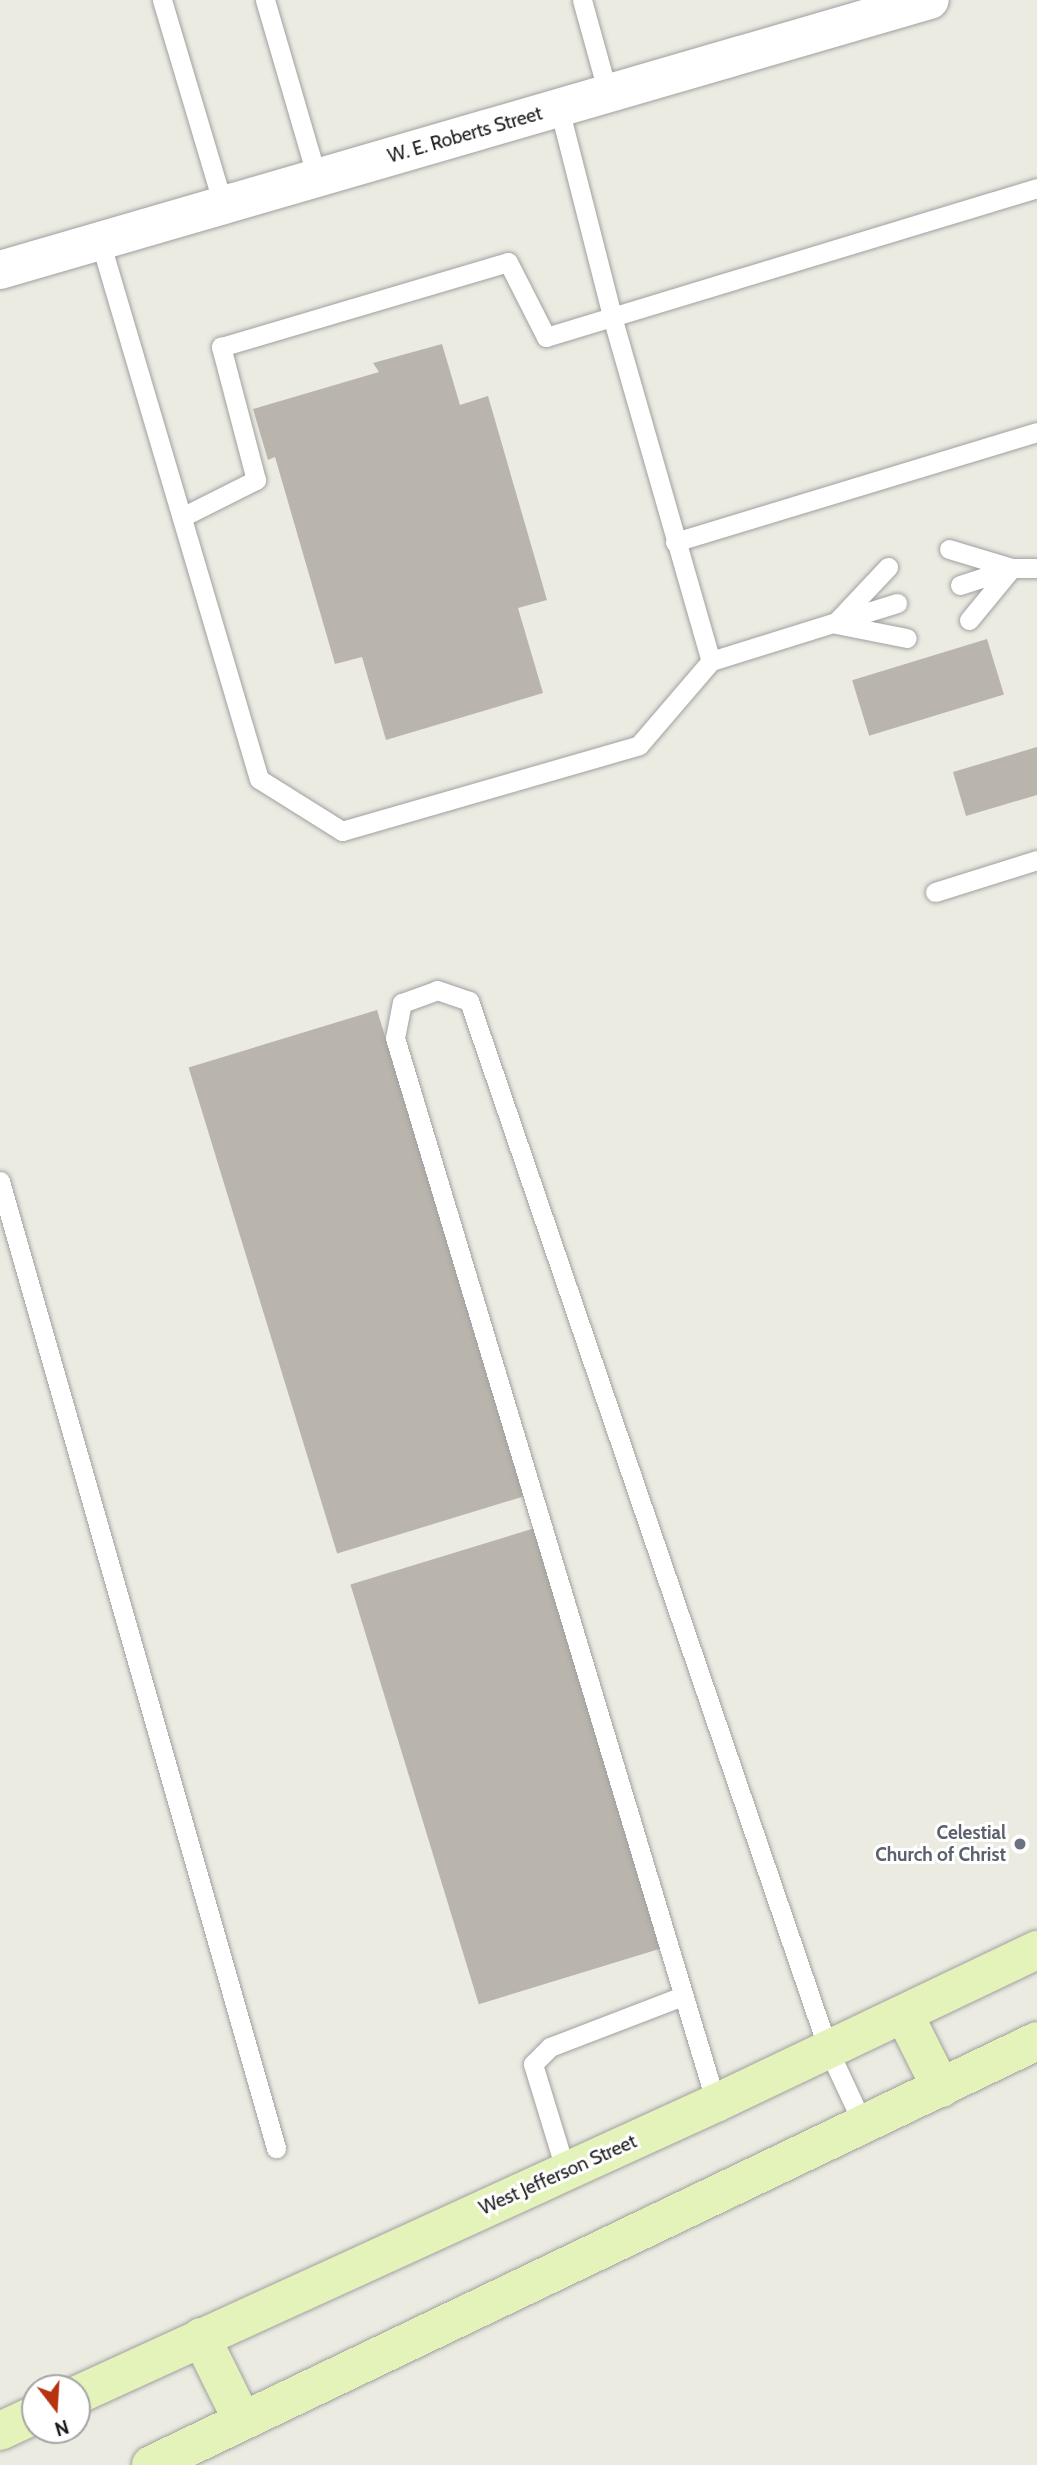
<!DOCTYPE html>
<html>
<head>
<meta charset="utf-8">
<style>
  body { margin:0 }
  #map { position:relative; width:1037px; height:2465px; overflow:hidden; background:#ecebe2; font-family:Cabin,sans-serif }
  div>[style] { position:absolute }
  .building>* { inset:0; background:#b9b4ac; transform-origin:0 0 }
  .roads { filter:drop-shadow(0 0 2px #a0a0a0) drop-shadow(0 0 2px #a0a0a0) }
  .service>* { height:19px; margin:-9.5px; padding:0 9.5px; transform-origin:9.5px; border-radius:9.5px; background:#fff }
  .tertiary>* { height:38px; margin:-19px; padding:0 19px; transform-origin:19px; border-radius:19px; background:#fff }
  .secondary>* { height:38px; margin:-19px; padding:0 19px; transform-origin:19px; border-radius:19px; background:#e4f3b9 }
  .dots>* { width:19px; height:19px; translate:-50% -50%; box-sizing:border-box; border:4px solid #fff; border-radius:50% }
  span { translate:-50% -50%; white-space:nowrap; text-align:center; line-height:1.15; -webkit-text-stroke:6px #fff; paint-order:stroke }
  .street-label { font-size:19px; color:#1c1c1c }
  .worship-label { font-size:19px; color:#5b616d; font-weight:700 }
  .right { translate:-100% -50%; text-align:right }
  .north { position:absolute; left:21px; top:2374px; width:70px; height:70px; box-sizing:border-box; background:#fff; border:2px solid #a4a4a4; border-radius:50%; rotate:163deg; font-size:19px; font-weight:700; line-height:28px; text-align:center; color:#1c1c1c }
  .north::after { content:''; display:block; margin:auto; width:24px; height:32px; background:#b73310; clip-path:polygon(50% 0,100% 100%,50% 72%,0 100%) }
</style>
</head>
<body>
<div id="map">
  <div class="building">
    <i style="clip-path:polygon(442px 344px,460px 405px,488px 396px,547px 600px,518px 608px,543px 693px,386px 740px,362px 657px,335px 664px,275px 457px,268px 460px,253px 409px,379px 372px,373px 363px)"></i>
    <i style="left:987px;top:639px;width:58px;height:141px;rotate:73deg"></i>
    <i style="clip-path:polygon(1037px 747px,1037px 795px,966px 816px,953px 772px)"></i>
    <i style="left:377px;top:1010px;width:508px;height:197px;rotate:73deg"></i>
    <i style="left:535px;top:1528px;width:439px;height:193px;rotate:73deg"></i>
  </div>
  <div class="roads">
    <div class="service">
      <i style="left:162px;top:0;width:214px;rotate:73.4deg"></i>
      <i style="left:265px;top:0;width:185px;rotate:73.7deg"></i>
      <i style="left:582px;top:0;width:98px;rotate:74.5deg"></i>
      <i style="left:559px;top:108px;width:219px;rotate:75.7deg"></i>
      <i style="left:613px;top:320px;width:355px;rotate:74deg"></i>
      <i style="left:100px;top:241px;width:561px;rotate:73.54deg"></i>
      <i style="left:259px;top:779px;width:98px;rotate:32.1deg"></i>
      <i style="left:342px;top:831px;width:309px;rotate:-16.1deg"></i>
      <i style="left:639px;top:745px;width:111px;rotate:-49.4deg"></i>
      <i style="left:711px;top:661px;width:195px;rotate:-17.3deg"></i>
      <i style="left:182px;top:517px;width:83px;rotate:-26.6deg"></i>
      <i style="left:256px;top:480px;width:138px;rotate:-104.7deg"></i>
      <i style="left:221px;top:347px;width:299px;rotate:-16.5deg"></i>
      <i style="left:508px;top:262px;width:84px;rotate:63.1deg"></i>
      <i style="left:546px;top:337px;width:513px;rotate:-16.88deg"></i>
      <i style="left:675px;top:542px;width:378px;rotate:-16.9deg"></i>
      <i style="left:949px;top:549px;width:66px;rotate:16.8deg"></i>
      <i style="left:960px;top:585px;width:55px;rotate:-18.1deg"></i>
      <i style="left:1012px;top:568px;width:25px"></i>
      <i style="left:838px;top:620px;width:73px;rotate:-46.7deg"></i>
      <i style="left:969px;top:620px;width:66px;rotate:-50.5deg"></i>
      <i style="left:836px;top:624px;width:72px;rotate:11.2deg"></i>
      <i style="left:935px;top:892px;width:107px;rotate:-17.4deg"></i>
      <i style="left:0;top:1181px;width:1006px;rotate:74.07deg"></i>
      <i style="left:716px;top:2103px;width:1112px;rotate:-106.77deg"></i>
      <i style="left:395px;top:1038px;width:36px;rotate:-79deg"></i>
      <i style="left:402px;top:1003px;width:37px;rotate:-20deg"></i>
      <i style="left:437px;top:990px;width:34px;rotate:19deg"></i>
      <i style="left:469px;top:1001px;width:1108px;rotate:71.09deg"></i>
      <i style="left:828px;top:2049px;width:83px;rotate:65deg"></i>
      <i style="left:566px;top:2172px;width:113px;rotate:-107deg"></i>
      <i style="left:533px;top:2064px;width:24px;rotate:-45deg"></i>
      <i style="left:550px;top:2047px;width:142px;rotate:-21deg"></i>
    </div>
    <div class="tertiary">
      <i style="left:0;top:270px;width:968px;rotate:-16.19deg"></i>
    </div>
    <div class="secondary">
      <i style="left:904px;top:2014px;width:83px;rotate:63.4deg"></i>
      <i style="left:201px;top:2337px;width:90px;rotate:63.7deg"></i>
      <i style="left:77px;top:2395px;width:703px;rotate:-24.56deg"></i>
      <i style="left:716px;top:2103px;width:356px;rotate:-25.5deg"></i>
      <i style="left:0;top:2431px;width:38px;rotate:-25deg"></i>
      <i style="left:151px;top:2465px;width:982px;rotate:-25.57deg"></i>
    </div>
  </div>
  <div class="dots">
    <i style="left:1020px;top:1844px;background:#6b7280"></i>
  </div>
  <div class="street-label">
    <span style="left:465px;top:135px;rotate:-16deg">W. E. Roberts Street</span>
    <span style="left:558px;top:2175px;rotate:-24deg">West Jefferson Street</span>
  </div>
  <div class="worship-label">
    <span class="right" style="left:1006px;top:1844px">Celestial<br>Church of Christ</span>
  </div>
  <div class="north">N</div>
</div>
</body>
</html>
